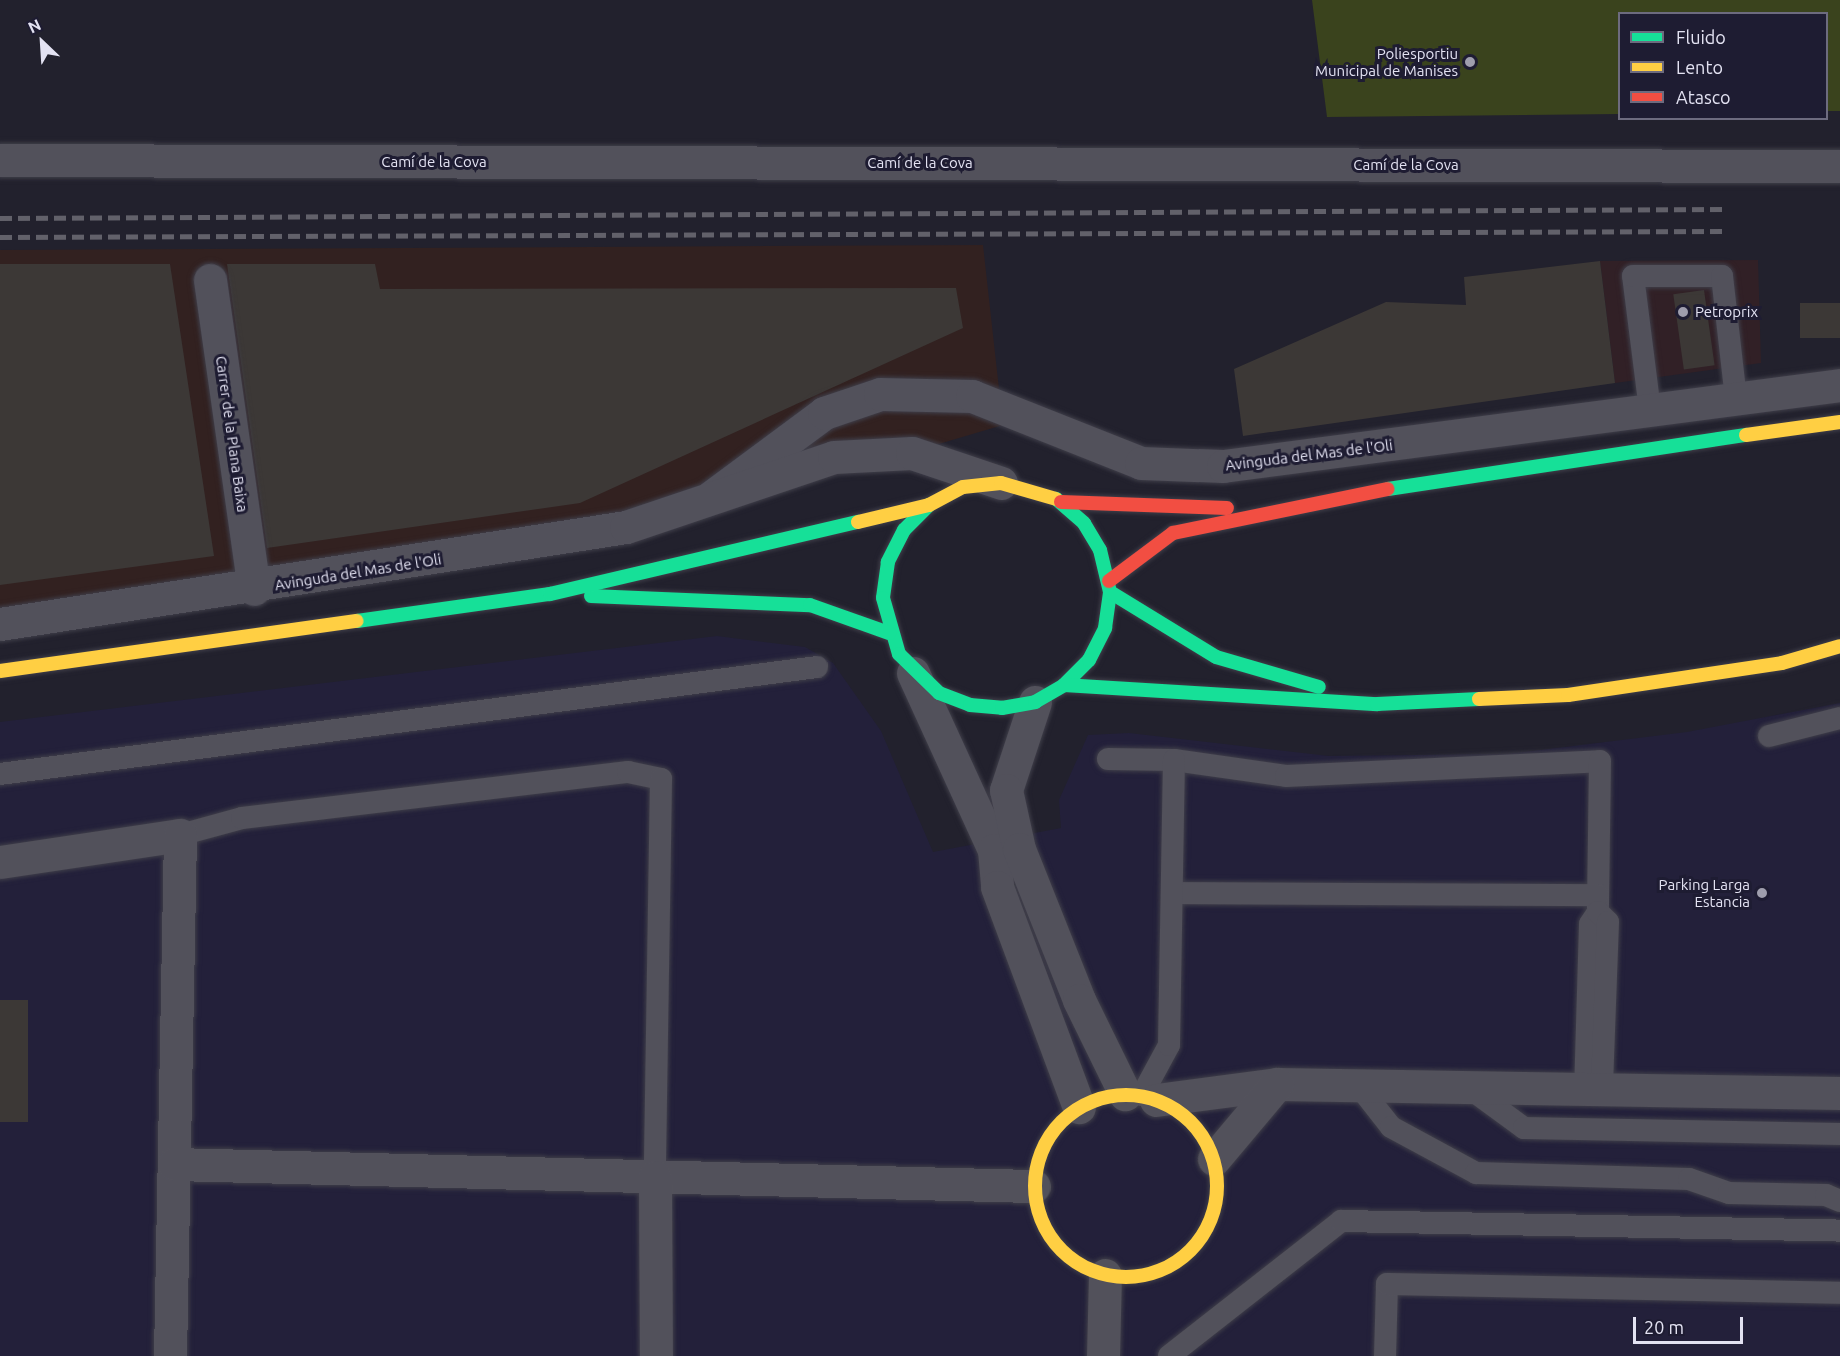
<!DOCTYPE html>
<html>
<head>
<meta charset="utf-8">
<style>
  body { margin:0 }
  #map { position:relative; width:1840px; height:1356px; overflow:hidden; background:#22212d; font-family:Ubuntu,sans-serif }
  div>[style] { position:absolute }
  .commercial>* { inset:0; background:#312026 }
  .industrial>* { inset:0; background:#322120 }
  .built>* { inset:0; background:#23203a }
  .green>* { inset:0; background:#3a431d }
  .building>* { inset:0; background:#3c3836; transform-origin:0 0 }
  .roads { filter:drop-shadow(0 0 2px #3f3e49) drop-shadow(0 0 2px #3f3e49) }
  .lane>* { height:22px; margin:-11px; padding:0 11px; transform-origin:11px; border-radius:11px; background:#52515b }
  .street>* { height:33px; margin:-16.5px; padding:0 16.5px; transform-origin:16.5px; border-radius:16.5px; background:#52515b }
  .fast>* { height:14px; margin:-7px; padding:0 7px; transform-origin:7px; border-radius:7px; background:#16e098 }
  .slow>* { height:14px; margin:-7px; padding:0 7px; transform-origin:7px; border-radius:7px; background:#ffcf43 }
  .slow>.ring { margin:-7px; padding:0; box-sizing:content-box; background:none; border:14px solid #ffcf43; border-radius:50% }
  .jam>* { height:14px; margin:-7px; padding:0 7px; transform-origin:7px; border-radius:7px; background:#f24e42 }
  .rail>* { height:4.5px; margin-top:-2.25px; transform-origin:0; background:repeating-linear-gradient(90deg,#62616a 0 12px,transparent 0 18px) }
  .dots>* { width:16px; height:16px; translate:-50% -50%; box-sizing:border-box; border:3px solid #1e1c32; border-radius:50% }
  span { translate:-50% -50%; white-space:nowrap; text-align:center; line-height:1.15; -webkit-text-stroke:6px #1e1c32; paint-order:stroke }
  .poi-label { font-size:15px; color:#e3e2f2 }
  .right { translate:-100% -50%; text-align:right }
  .left { translate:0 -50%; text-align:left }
  .street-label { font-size:15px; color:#e3e2f2 }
  .legend { position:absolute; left:1618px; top:12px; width:210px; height:108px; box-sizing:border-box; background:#1e1c32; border:2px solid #6d6b7f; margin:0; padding:8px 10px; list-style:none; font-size:18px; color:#e3e2f2 }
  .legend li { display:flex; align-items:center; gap:12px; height:30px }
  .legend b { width:30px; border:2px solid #6d6b7f }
  .north { position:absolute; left:12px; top:12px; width:60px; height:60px; -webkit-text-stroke:4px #1e1c32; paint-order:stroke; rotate:335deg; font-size:16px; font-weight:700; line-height:24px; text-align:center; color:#e3e2f2 }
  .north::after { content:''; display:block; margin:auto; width:21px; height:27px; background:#e3e2f2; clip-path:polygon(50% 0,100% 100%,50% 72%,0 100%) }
  .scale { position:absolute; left:1633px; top:1317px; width:110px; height:27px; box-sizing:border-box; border:3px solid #e3e2f2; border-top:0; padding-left:8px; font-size:18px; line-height:21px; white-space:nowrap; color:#e3e2f2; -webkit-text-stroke:4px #1e1c32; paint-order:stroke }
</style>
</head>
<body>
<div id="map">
  <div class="commercial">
    <i style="clip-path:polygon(1758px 260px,1761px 363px,1615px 383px,1600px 261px)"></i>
  </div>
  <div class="industrial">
    <i style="clip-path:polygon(983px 245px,1003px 425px,590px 547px,0 624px,0 250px)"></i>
  </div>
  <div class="built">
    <i style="clip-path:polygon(717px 636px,805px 647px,833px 663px,881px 731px,933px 852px,1061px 828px,1059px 800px,1088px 735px,1129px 733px,1329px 756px,1507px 754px,1687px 732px,1840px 703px,1840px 1356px,0 1356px,0 722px)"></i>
  </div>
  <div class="green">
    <i style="clip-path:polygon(1312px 0,1840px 0,1840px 111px,1827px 111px,1826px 14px,1620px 14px,1619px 114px,1327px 117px)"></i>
  </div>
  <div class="building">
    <i style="clip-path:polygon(1600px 261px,1615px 383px,1243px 436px,1234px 369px,1386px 302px,1466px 305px,1464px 277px)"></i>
    <i style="clip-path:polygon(0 264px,170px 264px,214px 556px,0 585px)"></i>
    <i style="clip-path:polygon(227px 264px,375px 264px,380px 289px,956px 288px,963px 328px,580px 503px,267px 548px)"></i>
    <i style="left:1704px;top:290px;width:76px;height:31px;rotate:82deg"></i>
    <i style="left:1840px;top:303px;width:35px;height:40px;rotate:90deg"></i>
    <i style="left:0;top:1000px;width:28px;height:122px"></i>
  </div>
  <div class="roads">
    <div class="lane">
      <i style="left:1650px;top:410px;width:135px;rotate:-97.2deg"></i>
      <i style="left:1633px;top:276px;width:89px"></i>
      <i style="left:1722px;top:276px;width:123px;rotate:83.5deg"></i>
      <i style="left:1769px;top:736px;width:73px;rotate:-14.2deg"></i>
      <i style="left:1108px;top:759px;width:66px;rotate:0.9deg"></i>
      <i style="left:1174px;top:760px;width:113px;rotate:8.1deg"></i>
      <i style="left:1286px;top:776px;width:314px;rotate:-2.7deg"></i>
      <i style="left:1600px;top:761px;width:151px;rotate:90.8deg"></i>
      <i style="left:1598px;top:912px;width:14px;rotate:124deg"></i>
      <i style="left:1590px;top:924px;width:165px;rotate:91.7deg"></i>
      <i style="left:0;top:774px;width:824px;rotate:-7.46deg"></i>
      <i style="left:180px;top:835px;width:64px;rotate:-15.3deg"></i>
      <i style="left:242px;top:818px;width:389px;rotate:-6.8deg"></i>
      <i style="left:628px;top:772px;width:34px;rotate:12deg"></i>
      <i style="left:661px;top:779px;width:398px;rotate:90.9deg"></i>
      <i style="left:1172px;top:893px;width:426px;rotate:0.3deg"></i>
      <i style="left:1598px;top:912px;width:14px;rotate:45deg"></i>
      <i style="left:1608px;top:922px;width:167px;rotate:92.1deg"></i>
      <i style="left:1358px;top:1085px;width:53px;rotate:51.8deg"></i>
      <i style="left:1391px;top:1127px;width:97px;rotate:28.4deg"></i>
      <i style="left:1476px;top:1173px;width:213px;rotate:1.6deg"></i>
      <i style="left:1689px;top:1179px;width:42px;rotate:19.3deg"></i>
      <i style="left:1729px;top:1193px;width:97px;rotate:1.2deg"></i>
      <i style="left:1826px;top:1195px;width:15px;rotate:23deg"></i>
      <i style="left:1468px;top:1087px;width:69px;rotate:36.2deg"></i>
      <i style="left:1524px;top:1128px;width:316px;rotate:1.1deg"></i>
      <i style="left:1142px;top:1095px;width:57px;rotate:-61.6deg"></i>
      <i style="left:1169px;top:1045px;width:285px;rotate:-89deg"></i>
      <i style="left:1169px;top:1356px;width:219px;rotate:-38.1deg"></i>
      <i style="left:1341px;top:1221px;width:499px;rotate:1.1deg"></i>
      <i style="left:1385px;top:1356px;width:72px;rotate:-88.4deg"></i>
      <i style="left:1387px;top:1284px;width:453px;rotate:1.1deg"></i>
    </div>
    <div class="street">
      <i style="left:0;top:160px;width:1840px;rotate:0.19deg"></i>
      <i style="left:210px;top:280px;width:312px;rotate:81.9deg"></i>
      <i style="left:711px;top:497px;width:141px;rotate:-36.6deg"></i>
      <i style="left:824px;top:413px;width:59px;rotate:-18.7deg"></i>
      <i style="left:880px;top:394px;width:92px;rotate:1.2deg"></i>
      <i style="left:972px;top:396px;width:182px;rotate:21.6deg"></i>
      <i style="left:1141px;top:463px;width:82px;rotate:2.1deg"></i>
      <i style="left:1223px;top:466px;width:622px;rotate:-7.48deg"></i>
      <i style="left:0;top:624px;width:633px;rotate:-8.81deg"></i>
      <i style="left:626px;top:527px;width:219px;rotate:-18.6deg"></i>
      <i style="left:834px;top:457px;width:78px;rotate:-2.9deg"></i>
      <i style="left:912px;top:453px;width:94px;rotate:18.6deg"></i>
      <i style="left:913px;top:673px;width:195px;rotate:65.4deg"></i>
      <i style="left:994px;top:850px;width:37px;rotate:85deg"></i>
      <i style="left:997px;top:887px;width:235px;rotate:69.6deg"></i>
      <i style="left:1035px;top:702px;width:93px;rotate:108.2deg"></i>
      <i style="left:1006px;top:790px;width:60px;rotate:77.6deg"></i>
      <i style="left:1019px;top:849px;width:162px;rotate:68.3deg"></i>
      <i style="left:1079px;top:1000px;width:105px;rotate:63.9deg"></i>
      <i style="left:0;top:862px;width:182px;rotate:-8.5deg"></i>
      <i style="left:180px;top:835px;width:521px;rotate:91.1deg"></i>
      <i style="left:1156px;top:1100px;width:122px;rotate:-7.5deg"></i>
      <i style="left:1277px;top:1084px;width:563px;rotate:0.92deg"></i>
      <i style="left:1214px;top:1159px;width:98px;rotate:-50deg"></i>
      <i style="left:174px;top:1164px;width:860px;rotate:1.47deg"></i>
      <i style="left:655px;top:1177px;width:179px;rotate:89.7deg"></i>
      <i style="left:1103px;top:1356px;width:81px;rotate:-88.6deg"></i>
    </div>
    <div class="fast">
      <i style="left:1388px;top:489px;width:362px;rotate:-8.6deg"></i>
      <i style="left:929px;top:505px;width:35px;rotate:135deg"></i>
      <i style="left:904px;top:530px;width:36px;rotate:117deg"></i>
      <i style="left:888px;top:562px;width:36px;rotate:98deg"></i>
      <i style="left:883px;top:598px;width:58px;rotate:74.1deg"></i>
      <i style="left:899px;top:654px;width:56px;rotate:44.3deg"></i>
      <i style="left:939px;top:693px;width:33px;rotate:21deg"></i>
      <i style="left:970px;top:705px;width:32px;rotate:5deg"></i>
      <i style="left:1002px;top:708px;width:34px;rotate:-10deg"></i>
      <i style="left:1035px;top:702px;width:34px;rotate:-30deg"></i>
      <i style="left:1064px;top:685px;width:35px;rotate:-45deg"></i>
      <i style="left:1089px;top:660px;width:36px;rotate:-63deg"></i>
      <i style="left:1105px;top:628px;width:36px;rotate:-82deg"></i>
      <i style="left:1110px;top:592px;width:43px;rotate:-103.4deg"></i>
      <i style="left:1100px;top:550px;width:31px;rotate:-121deg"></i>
      <i style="left:1084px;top:523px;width:37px;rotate:-139deg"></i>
      <i style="left:1110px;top:592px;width:124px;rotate:31.5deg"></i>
      <i style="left:1216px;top:657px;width:107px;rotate:16.2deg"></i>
      <i style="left:591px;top:596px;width:219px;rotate:2.4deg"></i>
      <i style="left:810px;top:605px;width:84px;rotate:19.5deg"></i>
      <i style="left:357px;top:621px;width:195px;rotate:-8deg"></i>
      <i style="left:550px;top:594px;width:316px;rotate:-13.2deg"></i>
      <i style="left:1064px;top:685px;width:314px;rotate:3.5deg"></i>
      <i style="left:1377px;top:704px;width:102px;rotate:-2.8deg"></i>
    </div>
    <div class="slow">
      <i style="left:1746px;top:435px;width:95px;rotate:-7.9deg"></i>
      <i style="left:858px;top:522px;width:73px;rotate:-13.5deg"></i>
      <i style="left:929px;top:505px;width:38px;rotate:-28deg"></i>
      <i style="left:963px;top:487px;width:38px;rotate:-6deg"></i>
      <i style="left:1001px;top:483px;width:57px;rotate:16.2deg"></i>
      <i style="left:0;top:671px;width:360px;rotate:-8deg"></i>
      <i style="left:1479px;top:699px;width:89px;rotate:-2.6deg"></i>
      <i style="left:1568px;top:695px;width:216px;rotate:-8.5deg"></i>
      <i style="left:1782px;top:663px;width:60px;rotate:-16.3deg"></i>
      <i class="ring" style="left:1035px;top:1095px;width:168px;height:168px"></i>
    </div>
    <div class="jam">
      <i style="left:1061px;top:502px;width:166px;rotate:2.1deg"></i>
      <i style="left:1109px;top:581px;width:80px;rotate:-36.9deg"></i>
      <i style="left:1173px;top:533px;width:219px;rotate:-11.6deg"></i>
    </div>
  </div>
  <div class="rail">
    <i style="left:0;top:218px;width:1728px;rotate:-0.3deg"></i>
    <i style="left:0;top:237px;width:1726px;rotate:-0.2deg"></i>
  </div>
  <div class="dots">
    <i style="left:1470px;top:62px;background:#9f9ead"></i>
    <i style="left:1683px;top:312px;background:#9f9ead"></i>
    <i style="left:1762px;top:893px;background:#9f9ead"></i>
  </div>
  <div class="poi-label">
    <span class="right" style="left:1458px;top:62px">Poliesportiu<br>Municipal de Manises</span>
    <span class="left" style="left:1695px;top:312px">Petroprix</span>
    <span class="right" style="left:1750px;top:893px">Parking Larga<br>Estancia</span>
  </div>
  <div class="street-label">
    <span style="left:434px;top:162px">Camí de la Cova</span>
    <span style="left:920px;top:163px">Camí de la Cova</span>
    <span style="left:1406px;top:165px">Camí de la Cova</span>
    <span style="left:232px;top:434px;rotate:82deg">Carrer de la Plana Baixa</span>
    <span style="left:1309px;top:455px;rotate:-7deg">Avinguda del Mas de l'Oli</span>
    <span style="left:358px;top:572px;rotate:-9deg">Avinguda del Mas de l'Oli</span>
  </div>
  <ul class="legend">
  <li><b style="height:8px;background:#16e098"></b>Fluido</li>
  <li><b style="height:8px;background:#ffcf43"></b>Lento</li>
  <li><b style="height:8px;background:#f24e42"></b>Atasco</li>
  </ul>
  <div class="north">N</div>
  <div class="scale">20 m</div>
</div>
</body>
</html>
